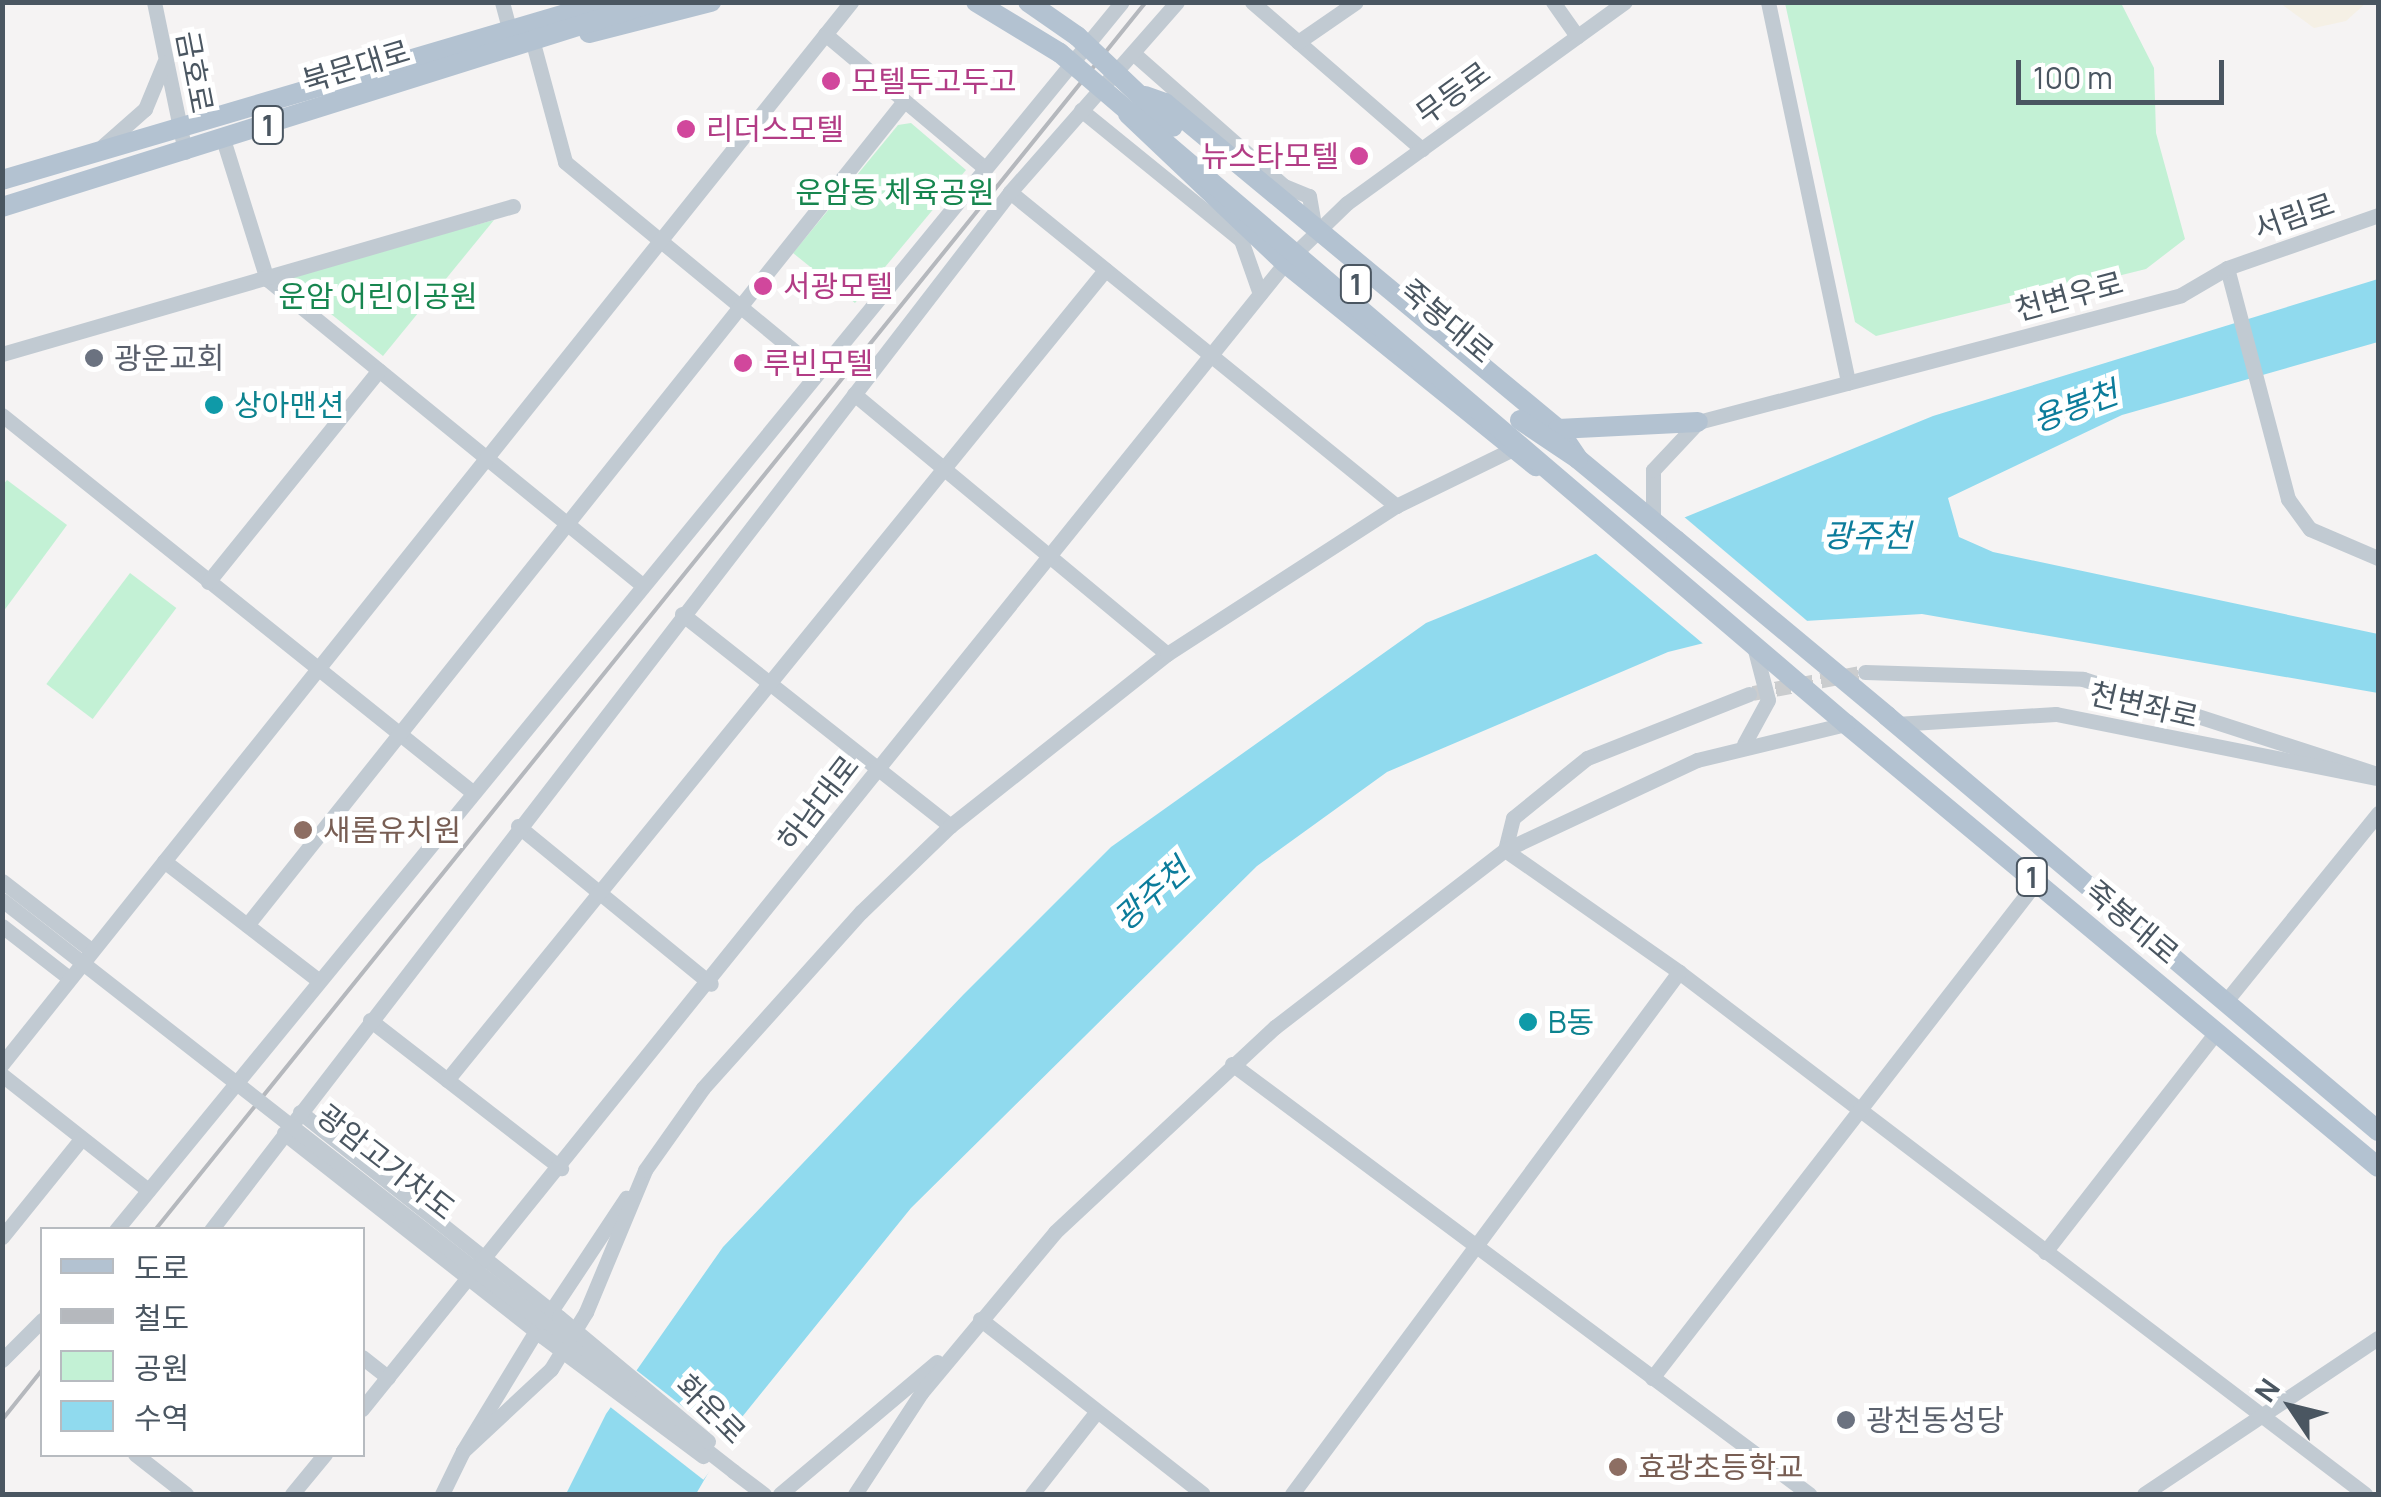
<!DOCTYPE html>
<html>
<head>
<meta charset="utf-8">
<style>
  body { margin:0 }
  #map { position:relative; width:2381px; height:1497px; overflow:hidden; background:#f5f3f3; font-family:Manrope,"Noto Sans KR",sans-serif }
  div>[style] { position:absolute }
  .green>* { inset:0; background:#c3f1d5; transform-origin:0 0 }
  .sand>* { inset:0; background:#f5f0e5 }
  .water>* { inset:0; background:#90daee }
  .pier>* { inset:0; background:#f5f3f3; transform-origin:0 0 }
  .minor-tunnel>* { height:15px; margin-top:-7.5px; transform-origin:0; background:repeating-linear-gradient(90deg,#caccce 0 15px,transparent 0 23px) }
  .minor>* { height:15px; margin:-7.5px; padding:0 7.5px; transform-origin:7.5px; border-radius:7.5px; background:#c1cad2 }
  .major>* { height:20px; margin:-10px; padding:0 10px; transform-origin:10px; border-radius:10px; background:#b3c2d1 }
  .rail>* { height:4px; margin:-2px; padding:0 2px; transform-origin:2px; border-radius:2px; background:#b5b8bd }
  .minor-bridge>* { height:15px; margin:-7.5px; padding:0 7.5px; transform-origin:7.5px; border-radius:7.5px; background:#c1cad2 }
  .major-bridge>* { height:20px; margin:-10px; padding:0 10px; transform-origin:10px; border-radius:10px; background:#b3c2d1 }
  .dots>* { width:28px; height:28px; translate:-50% -50%; box-sizing:border-box; border:5px solid #fff; border-radius:50% }
  span { translate:-50% -50%; white-space:nowrap; text-align:center; line-height:1.15; -webkit-text-stroke:10px #fff; paint-order:stroke }
  .shield-label span { padding:2px 8px; background:#fff; border:2px solid; border-radius:8px; -webkit-text-stroke-width:0 }
  .shield-label { font-size:28px; color:#4a5661; font-weight:700 }
  .street-label { font-size:30px; color:#4a5661 }
  .hotel-label { font-size:30px; color:#b23c85 }
  .left { translate:0 -50%; text-align:left }
  .right { translate:-100% -50%; text-align:right }
  .park-label { font-size:30px; color:#17864f }
  .worship-label { font-size:30px; color:#5b616d }
  .culture-label { font-size:30px; color:#0d838f }
  .education-label { font-size:30px; color:#785e54 }
  .water-label { font-size:32px; color:#0c7c9b; font-style:italic }
  .frame { position:absolute; inset:0; border:5px solid #4a5661; pointer-events:none }
  .legend { position:absolute; left:40px; top:1227px; width:325px; height:230px; box-sizing:border-box; background:#fff; border:2px solid #b7bbc0; margin:0; padding:12px 18px; list-style:none; font-size:30px; color:#4a5661 }
  .legend li { display:flex; align-items:center; gap:20px; height:50px }
  .legend b { width:50px; border:2px solid #b7bbc0 }
  .north { position:absolute; left:2241px; top:1357px; width:100px; height:100px; -webkit-text-stroke:8px #fff; paint-order:stroke; rotate:305deg; font-size:28px; font-weight:700; line-height:40px; text-align:center; color:#4a5661 }
  .north::after { content:''; display:block; margin:auto; width:35px; height:45px; background:#4a5661; clip-path:polygon(50% 0,100% 100%,50% 72%,0 100%) }
  .scale { position:absolute; left:2016px; top:60px; width:208px; height:45px; box-sizing:border-box; border:5px solid #4a5661; border-top:0; padding-left:12px; font-size:30px; line-height:35px; white-space:nowrap; color:#4a5661; -webkit-text-stroke:8px #fff; paint-order:stroke }
</style>
</head>
<body>
<div id="map">
  <div class="green">
    <i style="clip-path:polygon(1785px 3px,2121px 3px,2154px 68px,2156px 133px,2185px 239px,2146px 269px,1876px 336px,1855px 322px)"></i>
    <i style="clip-path:polygon(911px 123px,966px 170px,855px 303px,793px 253px,898px 125px)"></i>
    <i style="clip-path:polygon(494px 220px,383px 356px,284px 276px)"></i>
    <i style="clip-path:polygon(7px 480px,67px 525px,3px 612px,2px 486px)"></i>
    <i style="left:130px;top:573px;width:58px;height:139px;rotate:37deg"></i>
  </div>
  <div class="sand">
    <i style="clip-path:polygon(2280px 3px,2366px 3px,2346px 21px,2314px 28px)"></i>
  </div>
  <div class="water">
    <i style="clip-path:polygon(2378px 279px,2378px 342px,2122px 415px,1948px 498px,1959px 537px,1993px 552px,2378px 634px,2378px 693px,1922px 614px,1788px 622px,1668px 652px,1387px 772px,1257px 866px,911px 1208px,738px 1422px,696px 1494px,566px 1494px,606px 1414px,723px 1247px,963px 995px,1111px 847px,1426px 623px,1933px 416px)"></i>
  </div>
  <div class="pier">
    <i style="clip-path:polygon(1676px 510px,1812px 625px,1707px 647px,1588px 547px)"></i>
    <i style="left:631px;top:1366px;width:127px;height:45px;rotate:38deg"></i>
  </div>
  <div class="minor-tunnel">
    <i style="left:1753px;top:693px;width:114px;rotate:-10.6deg"></i>
  </div>
  <div class="minor">
    <i style="left:154px;top:2px;width:153px;rotate:78.3deg"></i>
    <i style="left:502px;top:2px;width:27px;rotate:75deg"></i>
    <i style="left:1252px;top:2px;width:225px;rotate:40.9deg"></i>
    <i style="left:1553px;top:2px;width:42px;rotate:54.8deg"></i>
    <i style="left:1768px;top:2px;width:389px;rotate:78.1deg"></i>
    <i style="left:825px;top:34px;width:204px;rotate:40deg"></i>
    <i style="left:1298px;top:42px;width:70px;rotate:-34.6deg"></i>
    <i style="left:533px;top:43px;width:123px;rotate:74.9deg"></i>
    <i style="left:565px;top:162px;width:327px;rotate:39.5deg"></i>
    <i style="left:1133px;top:53px;width:201px;rotate:41.4deg"></i>
    <i style="left:1284px;top:186px;width:27px;rotate:22deg"></i>
    <i style="left:1309px;top:196px;width:35px;rotate:80deg"></i>
    <i style="left:1081px;top:110px;width:206px;rotate:39.1deg"></i>
    <i style="left:1241px;top:240px;width:57px;rotate:70.6deg"></i>
    <i style="left:223px;top:139px;width:147px;rotate:72.6deg"></i>
    <i style="left:267px;top:279px;width:481px;rotate:39.2deg"></i>
    <i style="left:103px;top:146px;width:56px;rotate:-41.4deg"></i>
    <i style="left:145px;top:109px;width:50px;rotate:-67.6deg"></i>
    <i style="left:1010px;top:192px;width:498px;rotate:39.1deg"></i>
    <i style="left:2227px;top:268px;width:239px;rotate:75.2deg"></i>
    <i style="left:2288px;top:499px;width:37px;rotate:54deg"></i>
    <i style="left:2310px;top:529px;width:74px;rotate:23.1deg"></i>
    <i style="left:2px;top:354px;width:532px;rotate:-16.15deg"></i>
    <i style="left:854px;top:394px;width:407px;rotate:39.7deg"></i>
    <i style="left:2px;top:415px;width:601px;rotate:38.72deg"></i>
    <i style="left:1653px;top:521px;width:51px;rotate:-90deg"></i>
    <i style="left:1653px;top:470px;width:66px;rotate:-46.8deg"></i>
    <i style="left:1698px;top:422px;width:499px;rotate:-14.7deg"></i>
    <i style="left:2181px;top:295px;width:53px;rotate:-30.4deg"></i>
    <i style="left:2227px;top:268px;width:160px;rotate:-19.3deg"></i>
    <i style="left:208px;top:582px;width:272px;rotate:-51.1deg"></i>
    <i style="left:682px;top:614px;width:342px;rotate:38.3deg"></i>
    <i style="left:1865px;top:672px;width:218px;rotate:1.8deg"></i>
    <i style="left:2083px;top:679px;width:310px;rotate:17.9deg"></i>
    <i style="left:1749px;top:694px;width:174px;rotate:158.4deg"></i>
    <i style="left:1587px;top:758px;width:95px;rotate:141deg"></i>
    <i style="left:1513px;top:818px;width:33px;rotate:104deg"></i>
    <i style="left:1505px;top:850px;width:213px;rotate:35deg"></i>
    <i style="left:1679px;top:972px;width:862px;rotate:37.27deg"></i>
    <i style="left:1896px;top:724px;width:160px;rotate:-3.6deg"></i>
    <i style="left:2056px;top:714px;width:325px;rotate:11.3deg"></i>
    <i style="left:1744px;top:744px;width:50px;rotate:-61.4deg"></i>
    <i style="left:1768px;top:700px;width:52px;rotate:-104.6deg"></i>
    <i style="left:518px;top:826px;width:249px;rotate:39.3deg"></i>
    <i style="left:164px;top:861px;width:195px;rotate:37.7deg"></i>
    <i style="left:2px;top:881px;width:113px;rotate:37.8deg"></i>
    <i style="left:247px;top:925px;width:1054px;rotate:-51.43deg"></i>
    <i style="left:2px;top:926px;width:85px;rotate:37.8deg"></i>
    <i style="left:2226px;top:1001px;width:242px;rotate:-51deg"></i>
    <i style="left:370px;top:1020px;width:242px;rotate:37.8deg"></i>
    <i style="left:2px;top:1064px;width:1360px;rotate:-51.36deg"></i>
    <i style="left:1232px;top:1064px;width:720px;rotate:36.69deg"></i>
    <i style="left:2px;top:1075px;width:186px;rotate:38.2deg"></i>
    <i style="left:447px;top:1080px;width:1044px;rotate:-50.91deg"></i>
    <i style="left:300px;top:1112px;width:330px;rotate:38.4deg"></i>
    <i style="left:284px;top:1133px;width:328px;rotate:38.2deg"></i>
    <i style="left:116px;top:1230px;width:1587px;rotate:-50.68deg"></i>
    <i style="left:211px;top:1230px;width:1310px;rotate:-52.41deg"></i>
    <i style="left:1010px;top:192px;width:253px;rotate:-48.7deg"></i>
    <i style="left:2px;top:1237px;width:126px;rotate:-51.1deg"></i>
    <i style="left:2045px;top:1252px;width:279px;rotate:-52.1deg"></i>
    <i style="left:551px;top:1311px;width:136px;rotate:-56.4deg"></i>
    <i style="left:980px;top:1319px;width:283px;rotate:38.1deg"></i>
    <i style="left:362px;top:1357px;width:33px;rotate:38deg"></i>
    <i style="left:2px;top:1360px;width:57px;rotate:-45deg"></i>
    <i style="left:1652px;top:1378px;width:629px;rotate:-52.24deg"></i>
    <i style="left:362px;top:1409px;width:1471px;rotate:-51.15deg"></i>
    <i style="left:1285px;top:263px;width:86px;rotate:-44.1deg"></i>
    <i style="left:1347px;top:203px;width:343px;rotate:-35.9deg"></i>
    <i style="left:463px;top:1451px;width:140px;rotate:-58.7deg"></i>
    <i style="left:135px;top:1454px;width:65px;rotate:38.1deg"></i>
    <i style="left:733px;top:1471px;width:39px;rotate:37deg"></i>
    <i style="left:292px;top:1494px;width:52px;rotate:-50.5deg"></i>
    <i style="left:442px;top:1494px;width:48px;rotate:-64deg"></i>
    <i style="left:463px;top:1451px;width:120px;rotate:-43deg"></i>
    <i style="left:551px;top:1369px;width:67px;rotate:-58.4deg"></i>
    <i style="left:586px;top:1312px;width:154px;rotate:-67.4deg"></i>
    <i style="left:645px;top:1170px;width:100px;rotate:-54.7deg"></i>
    <i style="left:703px;top:1088px;width:237px;rotate:-48.1deg"></i>
    <i style="left:861px;top:912px;width:124px;rotate:-44deg"></i>
    <i style="left:950px;top:826px;width:277px;rotate:-38.4deg"></i>
    <i style="left:1167px;top:654px;width:273px;rotate:-32.9deg"></i>
    <i style="left:1396px;top:506px;width:126px;rotate:-26deg"></i>
    <i style="left:780px;top:1494px;width:205px;rotate:-40.1deg"></i>
    <i style="left:855px;top:1494px;width:121px;rotate:-56.8deg"></i>
    <i style="left:921px;top:1393px;width:209px;rotate:-50.2deg"></i>
    <i style="left:1055px;top:1232px;width:301px;rotate:-43deg"></i>
    <i style="left:1275px;top:1027px;width:290px;rotate:-37.6deg"></i>
    <i style="left:1505px;top:850px;width:212px;rotate:-25.1deg"></i>
    <i style="left:1697px;top:760px;width:153px;rotate:-13.6deg"></i>
    <i style="left:1032px;top:1494px;width:100px;rotate:-51.9deg"></i>
    <i style="left:1292px;top:1494px;width:650px;rotate:-53.45deg"></i>
    <i style="left:2144px;top:1494px;width:281px;rotate:-33.7deg"></i>
  </div>
  <div class="major">
    <i style="left:976px;top:2px;width:98px;rotate:31.3deg"></i>
    <i style="left:1028px;top:2px;width:60px;rotate:34.8deg"></i>
    <i style="left:589px;top:33px;width:126px;rotate:-14.3deg"></i>
    <i style="left:1145px;top:96px;width:21px;rotate:19deg"></i>
    <i style="left:1165px;top:103px;width:511px;rotate:39.68deg"></i>
    <i style="left:1558px;top:429px;width:36px;rotate:56deg"></i>
    <i style="left:1578px;top:459px;width:127px;rotate:39.6deg"></i>
    <i style="left:1128px;top:114px;width:216px;rotate:43.5deg"></i>
    <i style="left:1285px;top:263px;width:323px;rotate:39deg"></i>
    <i style="left:2px;top:180px;width:630px;rotate:-16.42deg"></i>
    <i style="left:2px;top:207px;width:683px;rotate:-17.45deg"></i>
    <i style="left:1558px;top:429px;width:140px;rotate:-2.9deg"></i>
    <i style="left:1887px;top:716px;width:643px;rotate:40.2deg"></i>
    <i style="left:1846px;top:724px;width:692px;rotate:39.78deg"></i>
  </div>
  <div class="rail">
    <i style="left:155px;top:1230px;width:1578px;rotate:-51.1deg"></i>
    <i style="left:2px;top:1420px;width:64px;rotate:-51.3deg"></i>
  </div>
  <div class="minor-bridge">
    <i style="left:2px;top:900px;width:928px;rotate:37.99deg"></i>
    <i style="left:559px;top:1317px;width:194px;rotate:39.8deg"></i>
    <i style="left:542px;top:1336px;width:201px;rotate:36.7deg"></i>
  </div>
  <div class="major-bridge">
    <i style="left:1077px;top:36px;width:132px;rotate:43.5deg"></i>
    <i style="left:1060px;top:53px;width:1033px;rotate:40.49deg"></i>
    <i style="left:1520px;top:420px;width:70px;rotate:33.9deg"></i>
    <i style="left:1676px;top:540px;width:275px;rotate:39.8deg"></i>
  </div>
  <div class="dots">
    <i style="left:831px;top:81px;background:#d1479c"></i>
    <i style="left:686px;top:129px;background:#d1479c"></i>
    <i style="left:1359px;top:156px;background:#d1479c"></i>
    <i style="left:763px;top:286px;background:#d1479c"></i>
    <i style="left:94px;top:358px;background:#6b7280"></i>
    <i style="left:743px;top:363px;background:#d1479c"></i>
    <i style="left:214px;top:405px;background:#0f9aa8"></i>
    <i style="left:303px;top:830px;background:#8d6e63"></i>
    <i style="left:1528px;top:1022px;background:#0f9aa8"></i>
    <i style="left:1846px;top:1420px;background:#6b7280"></i>
    <i style="left:1618px;top:1467px;background:#8d6e63"></i>
  </div>
  <div class="shield-label">
    <span style="left:268px;top:125px">1</span>
    <span style="left:1356px;top:284px">1</span>
    <span style="left:2032px;top:877px">1</span>
  </div>
  <div class="street-label">
    <span style="left:356px;top:66px;rotate:-17deg">북문대로</span>
    <span style="left:195px;top:72px;rotate:79deg">금호로</span>
    <span style="left:1453px;top:93px;rotate:-36deg">무등로</span>
    <span style="left:2294px;top:216px;rotate:-19deg">서림로</span>
    <span style="left:2069px;top:296px;rotate:-15deg">천변우로</span>
    <span style="left:1447px;top:321px;rotate:40deg">죽봉대로</span>
    <span style="left:2144px;top:705px;rotate:13deg">천변좌로</span>
    <span style="left:818px;top:803px;rotate:-52deg">하남대로</span>
    <span style="left:2132px;top:922px;rotate:40deg">죽봉대로</span>
    <span style="left:386px;top:1162px;rotate:38deg">광암고가차도</span>
    <span style="left:711px;top:1409px;rotate:45deg">화운로</span>
  </div>
  <div class="hotel-label">
    <span class="left" style="left:851px;top:81px">모텔두고두고</span>
    <span class="left" style="left:706px;top:129px">리더스모텔</span>
    <span class="right" style="left:1339px;top:156px">뉴스타모텔</span>
    <span class="left" style="left:783px;top:286px">서광모텔</span>
    <span class="left" style="left:763px;top:363px">루빈모텔</span>
  </div>
  <div class="park-label">
    <span style="left:895px;top:192px">운암동 체육공원</span>
    <span style="left:378px;top:296px">운암 어린이공원</span>
  </div>
  <div class="worship-label">
    <span class="left" style="left:114px;top:358px">광운교회</span>
    <span class="left" style="left:1866px;top:1420px">광천동성당</span>
  </div>
  <div class="culture-label">
    <span class="left" style="left:234px;top:405px">상아맨션</span>
    <span class="left" style="left:1548px;top:1022px">B동</span>
  </div>
  <div class="education-label">
    <span class="left" style="left:323px;top:830px">새롬유치원</span>
    <span class="left" style="left:1638px;top:1467px">효광초등학교</span>
  </div>
  <div class="water-label">
    <span style="left:2075px;top:406px;rotate:-20deg">용봉천</span>
    <span style="left:1867px;top:535px">광주천</span>
    <span style="left:1151px;top:894px;rotate:-42deg">광주천</span>
  </div>
  <div class="frame"></div>
  <ul class="legend">
  <li><b style="height:12px;background:#b3c2d1"></b>도로</li>
  <li><b style="height:12px;background:#b5b8bd"></b>철도</li>
  <li><b style="height:28px;background:#c3f1d5"></b>공원</li>
  <li><b style="height:28px;background:#90daee"></b>수역</li>
  </ul>
  <div class="north">N</div>
  <div class="scale">100 m</div>
</div>
</body>
</html>
